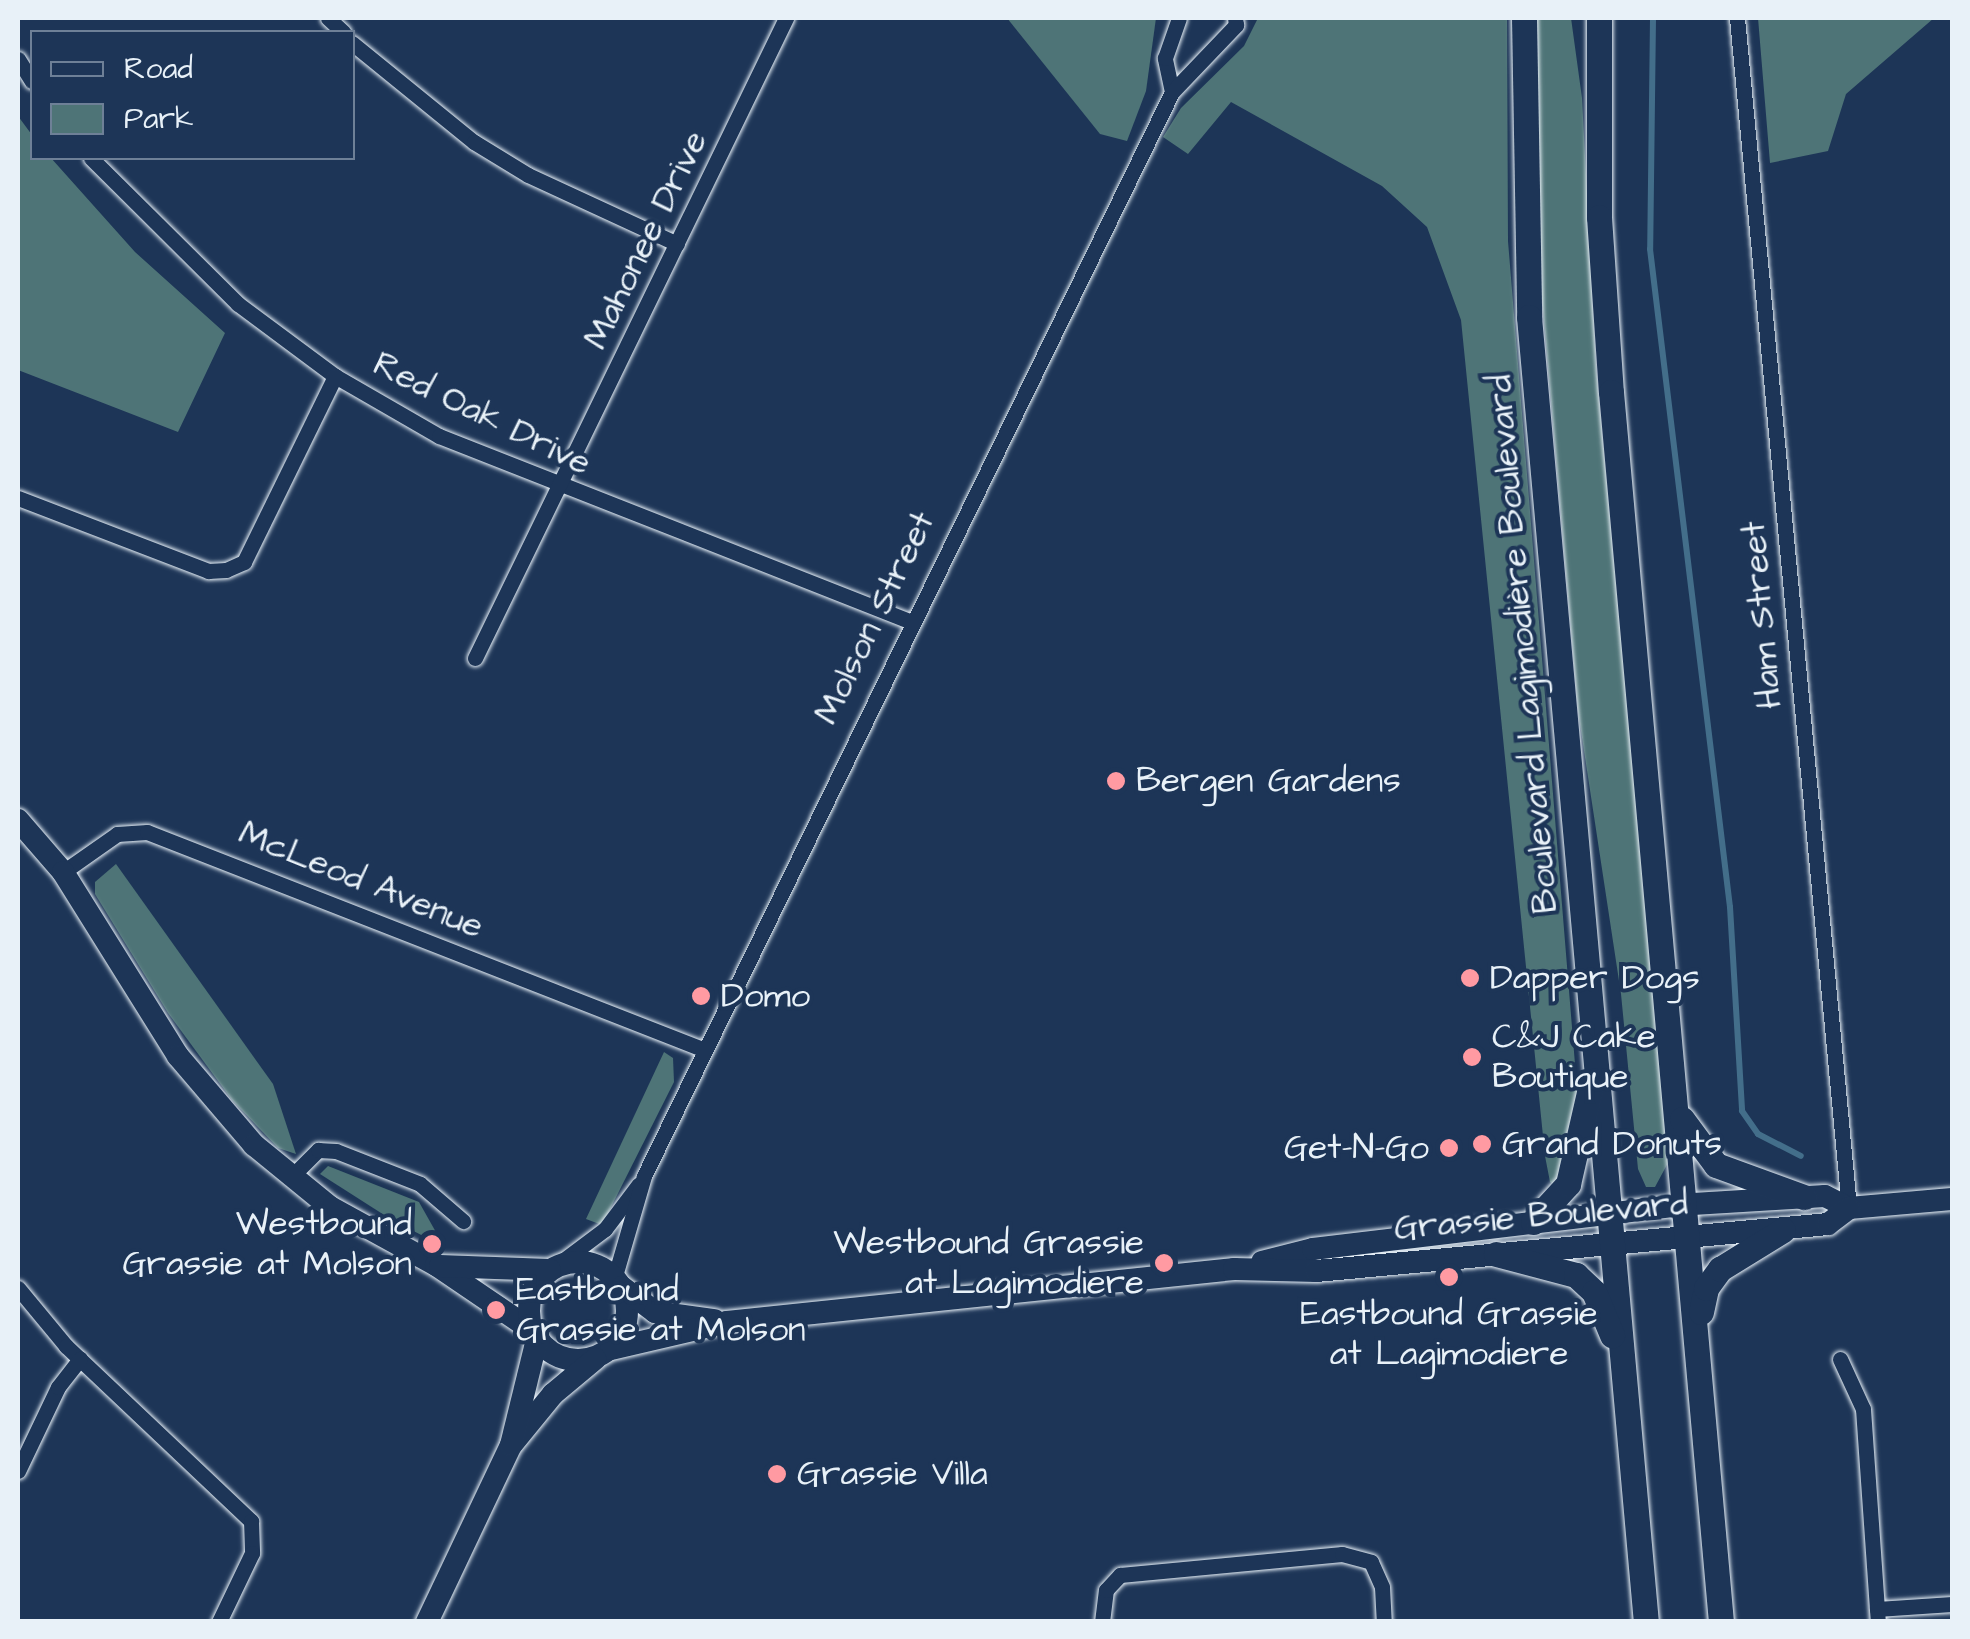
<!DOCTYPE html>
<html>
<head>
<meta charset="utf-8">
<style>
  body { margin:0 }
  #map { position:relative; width:1970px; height:1639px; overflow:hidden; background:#1d3557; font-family:"Architects Daughter",sans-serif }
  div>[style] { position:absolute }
  .green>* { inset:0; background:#4e7477 }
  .stream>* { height:6px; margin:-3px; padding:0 3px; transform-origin:3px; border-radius:3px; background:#436e8a }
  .roads { filter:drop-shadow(0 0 2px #e8f1f8) drop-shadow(0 0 2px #e8f1f8) }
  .street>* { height:15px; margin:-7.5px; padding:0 7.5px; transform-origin:7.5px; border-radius:7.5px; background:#1d3557 }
  .secondary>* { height:22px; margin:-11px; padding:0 11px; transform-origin:11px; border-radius:11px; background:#1d3557 }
  .secondary>.ring { margin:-11px; padding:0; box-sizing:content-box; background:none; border:22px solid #1d3557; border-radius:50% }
  .primary>* { height:25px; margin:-12.5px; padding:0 12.5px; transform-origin:12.5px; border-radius:12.5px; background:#1d3557 }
  .dots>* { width:28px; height:28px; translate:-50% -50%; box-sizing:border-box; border:5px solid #1d3557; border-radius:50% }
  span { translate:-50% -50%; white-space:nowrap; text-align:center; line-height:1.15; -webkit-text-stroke:8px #1d3557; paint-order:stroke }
  .street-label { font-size:35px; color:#e8f1f8 }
  .poi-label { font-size:35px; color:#e8f1f8 }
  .left { translate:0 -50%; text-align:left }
  .right { translate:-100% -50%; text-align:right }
  .frame { position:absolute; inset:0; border:20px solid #e8f1f8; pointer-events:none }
  .legend { position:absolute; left:30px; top:30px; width:325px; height:130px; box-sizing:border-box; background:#1d3557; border:2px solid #6e8097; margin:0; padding:12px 18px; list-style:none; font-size:30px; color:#e8f1f8 }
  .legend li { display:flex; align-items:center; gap:20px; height:50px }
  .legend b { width:50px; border:2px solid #6e8097 }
</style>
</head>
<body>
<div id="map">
  <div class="green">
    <i style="clip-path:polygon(1007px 18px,1156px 18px,1146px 91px,1127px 141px,1100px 134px)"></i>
    <i style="clip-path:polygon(1258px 18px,1507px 18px,1508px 241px,1578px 1101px,1557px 1186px,1550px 1182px,1545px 1156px,1461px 320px,1427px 227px,1382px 186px,1231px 102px,1188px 154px,1163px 137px,1181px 108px,1244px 46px)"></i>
    <i style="clip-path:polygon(1537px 18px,1571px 18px,1582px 98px,1596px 366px,1669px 1161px,1655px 1187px,1646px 1187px,1638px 1169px,1621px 994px,1578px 711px,1540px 275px)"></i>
    <i style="clip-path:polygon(1758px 18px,1934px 18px,1846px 94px,1828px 151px,1770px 163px)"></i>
    <i style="clip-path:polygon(18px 116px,32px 135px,32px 158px,51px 158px,135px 252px,225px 333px,178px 432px,18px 370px)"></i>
    <i style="clip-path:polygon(116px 864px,273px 1084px,296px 1154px,278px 1148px,232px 1100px,168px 1013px,95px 894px,95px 882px)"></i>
    <i style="clip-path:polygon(664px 1052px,673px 1058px,674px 1082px,602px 1225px,586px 1219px)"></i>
    <i style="clip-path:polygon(328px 1166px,419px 1202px,437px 1234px,431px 1240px,392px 1220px,320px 1174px)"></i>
  </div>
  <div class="stream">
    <i style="left:1653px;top:18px;width:231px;rotate:90.7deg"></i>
    <i style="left:1650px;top:249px;width:663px;rotate:83.07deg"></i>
    <i style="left:1730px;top:907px;width:204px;rotate:86.6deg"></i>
    <i style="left:1742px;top:1111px;width:28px;rotate:55deg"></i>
    <i style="left:1758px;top:1134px;width:48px;rotate:27.1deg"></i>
  </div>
  <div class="roads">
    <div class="street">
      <i style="left:328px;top:18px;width:21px;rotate:43deg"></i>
      <i style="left:1737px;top:18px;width:1195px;rotate:84.62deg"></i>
      <i style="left:352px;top:43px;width:157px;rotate:39.1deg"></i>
      <i style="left:474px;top:142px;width:63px;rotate:31.4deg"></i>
      <i style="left:528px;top:175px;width:164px;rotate:24.8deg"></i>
      <i style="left:18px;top:59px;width:26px;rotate:58deg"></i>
      <i style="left:1172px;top:92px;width:35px;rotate:-102deg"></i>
      <i style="left:1165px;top:58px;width:42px;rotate:-70.7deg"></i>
      <i style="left:91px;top:158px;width:207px;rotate:44.8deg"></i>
      <i style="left:238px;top:304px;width:121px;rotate:36.6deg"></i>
      <i style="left:335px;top:376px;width:120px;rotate:30deg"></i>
      <i style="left:439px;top:436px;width:508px;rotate:21.47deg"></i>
      <i style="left:18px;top:498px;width:204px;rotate:21deg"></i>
      <i style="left:208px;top:571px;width:18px;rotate:-3deg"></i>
      <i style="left:226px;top:570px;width:20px;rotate:-24deg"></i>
      <i style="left:244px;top:562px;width:207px;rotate:-63.9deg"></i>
      <i style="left:475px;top:658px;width:712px;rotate:-64.08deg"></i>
      <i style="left:63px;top:872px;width:66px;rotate:-35.1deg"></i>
      <i style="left:117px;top:834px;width:30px;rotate:-4deg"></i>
      <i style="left:147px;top:832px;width:599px;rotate:21.34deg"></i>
      <i style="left:290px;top:1178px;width:40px;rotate:-45deg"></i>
      <i style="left:318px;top:1150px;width:18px;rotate:3deg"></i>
      <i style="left:336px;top:1151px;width:90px;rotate:21.4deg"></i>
      <i style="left:420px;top:1184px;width:57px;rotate:40.7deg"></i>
      <i style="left:557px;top:1265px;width:60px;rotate:-36.9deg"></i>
      <i style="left:605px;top:1229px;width:56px;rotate:-52.9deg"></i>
      <i style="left:615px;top:1276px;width:104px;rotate:-73.8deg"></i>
      <i style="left:644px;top:1176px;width:1206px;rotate:-64.03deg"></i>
      <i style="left:1172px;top:92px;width:93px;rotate:-46.3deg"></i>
      <i style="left:1236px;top:25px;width:7px;rotate:-98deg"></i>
      <i style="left:18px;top:1288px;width:75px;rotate:50.4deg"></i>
      <i style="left:66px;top:1346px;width:255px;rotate:43.4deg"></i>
      <i style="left:251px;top:1521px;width:32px;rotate:88deg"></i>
      <i style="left:252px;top:1553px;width:76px;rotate:115.6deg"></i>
      <i style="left:1840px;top:1359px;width:55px;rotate:65.3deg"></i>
      <i style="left:1863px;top:1409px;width:214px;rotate:86deg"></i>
      <i style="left:18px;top:1471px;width:93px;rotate:-64.5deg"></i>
      <i style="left:58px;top:1387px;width:36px;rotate:-52deg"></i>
      <i style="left:1877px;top:1609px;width:75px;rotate:-3.8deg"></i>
      <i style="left:1102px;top:1622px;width:32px;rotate:-83deg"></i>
      <i style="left:1106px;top:1590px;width:21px;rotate:-47deg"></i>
      <i style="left:1120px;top:1575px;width:223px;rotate:-5.4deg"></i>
      <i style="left:1342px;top:1554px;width:30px;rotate:15deg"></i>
      <i style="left:1371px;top:1562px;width:27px;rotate:66deg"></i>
      <i style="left:1382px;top:1587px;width:35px;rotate:87deg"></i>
    </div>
    <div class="secondary">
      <i style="left:18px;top:820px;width:69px;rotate:49.1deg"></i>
      <i style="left:63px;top:872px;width:217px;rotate:58deg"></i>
      <i style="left:178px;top:1056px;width:117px;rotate:49.5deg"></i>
      <i style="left:254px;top:1145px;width:98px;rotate:39.2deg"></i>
      <i style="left:330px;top:1207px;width:121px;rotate:28.7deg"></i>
      <i style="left:436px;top:1265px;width:116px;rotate:34.1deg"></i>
      <i class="ring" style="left:529px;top:1262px;width:76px;height:76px"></i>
      <i style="left:1262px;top:1262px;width:53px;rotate:-14.3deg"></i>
      <i style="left:1313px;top:1249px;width:383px;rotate:-6.8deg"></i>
      <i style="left:1693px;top:1204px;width:132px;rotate:-3.5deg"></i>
      <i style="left:1825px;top:1196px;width:27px;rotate:27deg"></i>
      <i style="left:1849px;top:1208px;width:103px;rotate:-5deg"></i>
      <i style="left:440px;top:1266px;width:110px;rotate:2.1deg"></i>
      <i style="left:622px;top:1287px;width:41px;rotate:37.1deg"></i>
      <i style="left:655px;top:1312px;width:60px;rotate:7.7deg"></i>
      <i style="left:611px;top:1349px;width:119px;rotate:-13.1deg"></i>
      <i style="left:727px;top:1322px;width:510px;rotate:-5.97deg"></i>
      <i style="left:1234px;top:1269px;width:82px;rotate:1.4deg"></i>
      <i style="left:1316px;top:1271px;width:514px;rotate:-5.24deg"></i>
      <i style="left:1828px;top:1224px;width:26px;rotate:-37deg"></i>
      <i style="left:513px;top:1443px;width:63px;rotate:-50.8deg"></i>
      <i style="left:553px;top:1394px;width:55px;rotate:-39.8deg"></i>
      <i style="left:427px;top:1622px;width:196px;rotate:-64.6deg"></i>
      <i style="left:511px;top:1445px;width:109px;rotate:-76.2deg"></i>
    </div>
    <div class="primary">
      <i style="left:1524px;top:18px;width:299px;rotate:89deg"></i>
      <i style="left:1529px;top:317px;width:1310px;rotate:84.88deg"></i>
      <i style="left:1599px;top:18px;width:199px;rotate:90deg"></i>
      <i style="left:1599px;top:217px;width:175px;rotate:86.1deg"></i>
      <i style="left:1611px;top:392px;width:1235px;rotate:84.89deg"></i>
      <i style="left:1682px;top:1119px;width:57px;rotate:53.5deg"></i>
      <i style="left:1716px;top:1165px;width:94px;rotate:20deg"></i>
      <i style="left:1533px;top:1222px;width:52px;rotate:-47.4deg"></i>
      <i style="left:1568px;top:1184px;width:98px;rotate:-77.1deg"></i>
      <i style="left:1496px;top:1254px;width:83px;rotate:14.7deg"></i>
      <i style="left:1576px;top:1275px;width:25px;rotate:43deg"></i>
      <i style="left:1594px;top:1292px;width:47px;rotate:67.3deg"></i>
      <i style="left:1701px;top:1312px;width:25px;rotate:-78deg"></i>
      <i style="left:1706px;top:1288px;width:24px;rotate:-54deg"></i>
      <i style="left:1720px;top:1269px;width:74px;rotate:-31.8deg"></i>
    </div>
  </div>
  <div class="dots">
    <i style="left:1116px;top:781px;background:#ff9aa2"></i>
    <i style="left:1470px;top:978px;background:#ff9aa2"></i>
    <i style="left:701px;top:996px;background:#ff9aa2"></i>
    <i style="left:1472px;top:1057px;background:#ff9aa2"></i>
    <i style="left:1482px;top:1144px;background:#ff9aa2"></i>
    <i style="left:1449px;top:1148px;background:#ff9aa2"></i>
    <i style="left:432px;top:1244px;background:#ff9aa2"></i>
    <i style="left:1164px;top:1263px;background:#ff9aa2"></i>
    <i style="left:1449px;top:1277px;background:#ff9aa2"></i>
    <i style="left:496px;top:1310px;background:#ff9aa2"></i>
    <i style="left:777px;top:1474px;background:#ff9aa2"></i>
  </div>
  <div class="street-label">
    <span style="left:646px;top:240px;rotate:-64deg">Mahonee Drive</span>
    <span style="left:482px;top:414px;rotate:26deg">Red Oak Drive</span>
    <span style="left:1762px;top:615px;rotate:-95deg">Ham Street</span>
    <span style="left:875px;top:618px;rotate:-64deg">Molson Street</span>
    <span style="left:1523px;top:644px;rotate:-95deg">Boulevard Lagimodière Boulevard</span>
    <span style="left:361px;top:880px;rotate:22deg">McLeod Avenue</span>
    <span style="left:1541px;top:1216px;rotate:-5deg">Grassie Boulevard</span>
  </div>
  <div class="poi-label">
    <span class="left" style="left:1136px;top:781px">Bergen Gardens</span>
    <span class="left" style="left:1490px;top:978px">Dapper Dogs</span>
    <span class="left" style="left:721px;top:996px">Domo</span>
    <span class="left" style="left:1492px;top:1057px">C&amp;J Cake<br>Boutique</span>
    <span class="left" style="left:1502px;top:1144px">Grand Donuts</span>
    <span class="right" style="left:1429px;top:1148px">Get-N-Go</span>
    <span class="right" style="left:412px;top:1244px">Westbound<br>Grassie at Molson</span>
    <span class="right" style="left:1144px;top:1263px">Westbound Grassie<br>at Lagimodiere</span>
    <span class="left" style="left:516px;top:1310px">Eastbound<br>Grassie at Molson</span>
    <span style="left:1449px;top:1334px">Eastbound Grassie<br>at Lagimodiere</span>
    <span class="left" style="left:797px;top:1474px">Grassie Villa</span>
  </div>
  <div class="frame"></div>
  <ul class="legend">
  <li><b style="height:12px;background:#1d3557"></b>Road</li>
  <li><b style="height:28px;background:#4e7477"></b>Park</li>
  </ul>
</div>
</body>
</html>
